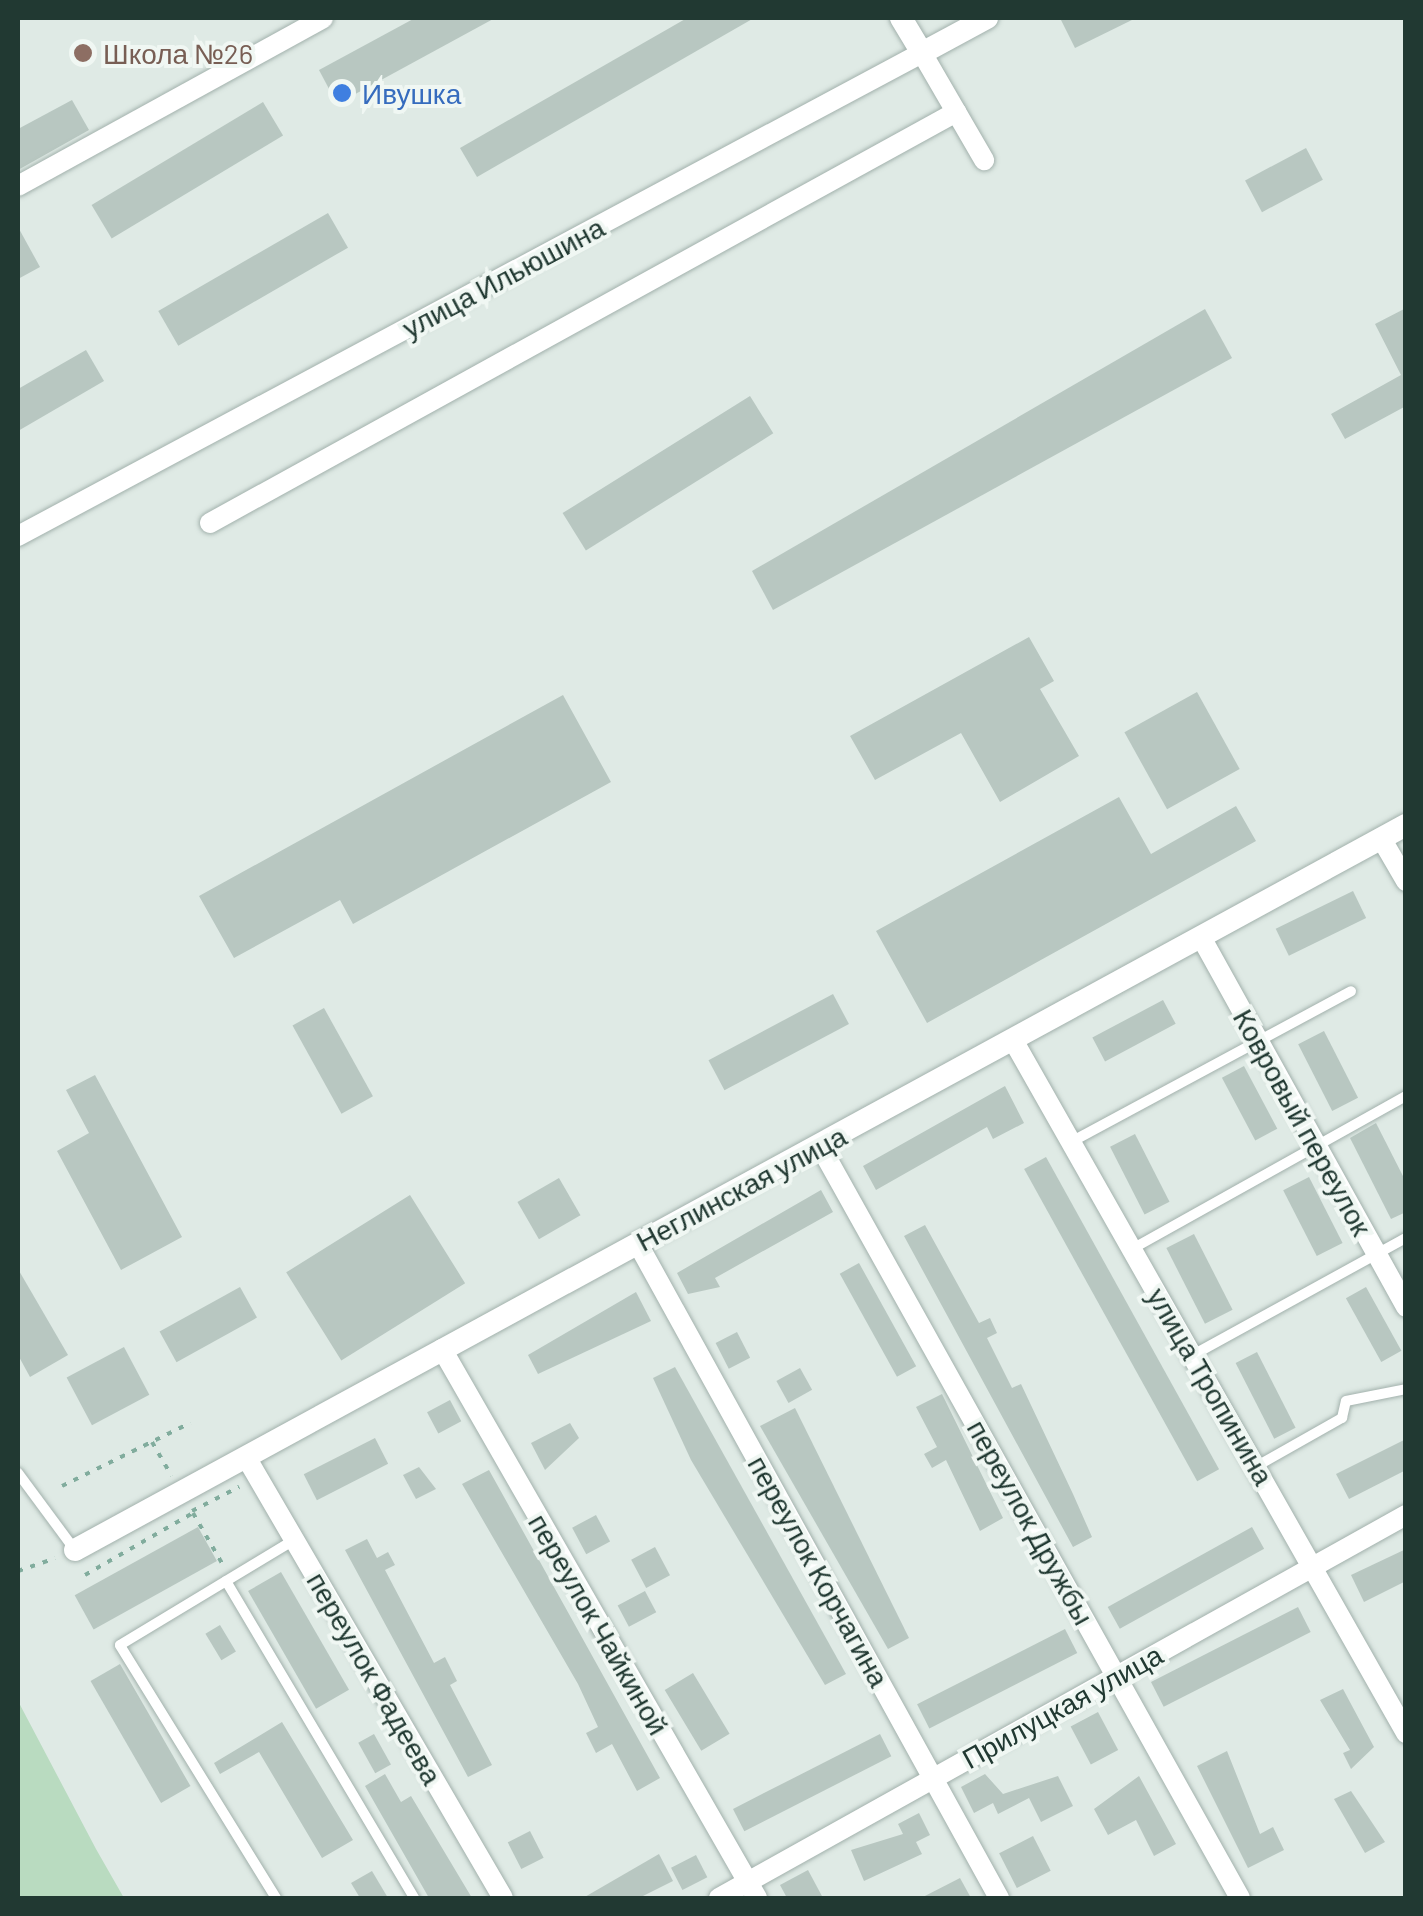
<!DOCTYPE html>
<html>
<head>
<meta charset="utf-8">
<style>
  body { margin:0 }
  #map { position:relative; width:1423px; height:1916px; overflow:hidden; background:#dfeae5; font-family:Barlow,sans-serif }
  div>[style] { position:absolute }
  .green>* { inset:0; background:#b9dbc0 }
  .building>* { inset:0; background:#b8c7c1; transform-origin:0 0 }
  .path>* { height:4px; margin-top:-2px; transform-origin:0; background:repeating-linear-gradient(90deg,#81ac9d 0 5px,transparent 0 13px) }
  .roads { filter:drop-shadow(0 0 2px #a2b1ac) drop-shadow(0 0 2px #a2b1ac) }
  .service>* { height:10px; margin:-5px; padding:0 5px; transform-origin:5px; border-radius:5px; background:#fff }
  .minor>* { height:20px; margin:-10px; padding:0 10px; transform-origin:10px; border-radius:10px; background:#fff }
  .tertiary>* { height:22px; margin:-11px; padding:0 11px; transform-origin:11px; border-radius:11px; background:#fff }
  .dots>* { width:28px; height:28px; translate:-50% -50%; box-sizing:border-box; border:5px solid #f0f7f3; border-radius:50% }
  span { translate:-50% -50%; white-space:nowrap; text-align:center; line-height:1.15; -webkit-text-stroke:8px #f0f7f3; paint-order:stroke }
  .education-label { font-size:28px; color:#785e54 }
  .left { translate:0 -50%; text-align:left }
  .shop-label { font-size:28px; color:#366cbe }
  .street-label { font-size:28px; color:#213932 }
  .frame { position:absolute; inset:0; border:20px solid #213932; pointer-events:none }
</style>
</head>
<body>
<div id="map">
  <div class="green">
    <i style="clip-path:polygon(18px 1701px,96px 1849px,124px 1898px,18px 1898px)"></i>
  </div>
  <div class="building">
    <i style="clip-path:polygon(415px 18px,495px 18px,337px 104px,319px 70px)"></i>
    <i style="clip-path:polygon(687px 18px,754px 18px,477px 177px,460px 148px)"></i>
    <i style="clip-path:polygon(1060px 18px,1136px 18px,1075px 48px)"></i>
    <i style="clip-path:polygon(72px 100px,89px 130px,18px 170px,18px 129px)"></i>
    <i style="left:263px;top:102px;width:39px;height:200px;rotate:59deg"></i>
    <i style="left:1306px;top:148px;width:36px;height:69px;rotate:62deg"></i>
    <i style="left:328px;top:213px;width:40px;height:196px;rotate:60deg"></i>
    <i style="clip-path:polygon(18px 227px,40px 267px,18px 279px)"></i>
    <i style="clip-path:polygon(1406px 308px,1406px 406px,1345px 439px,1331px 414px,1401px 375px,1375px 324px)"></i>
    <i style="clip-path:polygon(1205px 309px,1232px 358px,773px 610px,752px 571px)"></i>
    <i style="clip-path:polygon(86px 350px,104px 381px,18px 431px,18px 389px)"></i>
    <i style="left:750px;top:396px;width:44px;height:221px;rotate:58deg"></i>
    <i style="clip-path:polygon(1029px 637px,1054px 681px,1040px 689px,1079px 756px,1000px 802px,961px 733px,875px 780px,850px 736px)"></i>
    <i style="left:1197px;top:692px;width:88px;height:83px;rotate:61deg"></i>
    <i style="clip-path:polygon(563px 695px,611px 782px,353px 924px,340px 900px,234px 958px,199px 896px)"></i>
    <i style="clip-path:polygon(1119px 797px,1151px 854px,1236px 806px,1256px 841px,927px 1023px,876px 931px)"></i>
    <i style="left:1353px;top:891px;width:30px;height:86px;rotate:64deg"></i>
    <i style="left:833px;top:994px;width:34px;height:141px;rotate:62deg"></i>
    <i style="left:1163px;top:1000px;width:27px;height:80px;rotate:62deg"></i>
    <i style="left:324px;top:1008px;width:101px;height:36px;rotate:61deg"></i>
    <i style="left:1324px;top:1031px;width:75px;height:29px;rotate:63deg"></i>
    <i style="left:1244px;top:1066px;width:71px;height:25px;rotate:62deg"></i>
    <i style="clip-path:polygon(95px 1075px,182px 1237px,121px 1270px,57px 1151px,89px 1133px,66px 1090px)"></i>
    <i style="clip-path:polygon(1005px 1086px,1024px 1123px,993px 1139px,987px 1127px,876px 1190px,863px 1166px)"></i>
    <i style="clip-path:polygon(1376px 1123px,1406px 1182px,1406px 1212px,1391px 1219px,1350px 1138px)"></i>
    <i style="left:1135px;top:1134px;width:76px;height:28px;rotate:63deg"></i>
    <i style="left:1046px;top:1157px;width:357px;height:25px;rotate:61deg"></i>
    <i style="left:1309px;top:1177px;width:74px;height:29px;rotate:63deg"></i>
    <i style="left:559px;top:1178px;width:43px;height:48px;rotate:60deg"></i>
    <i style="clip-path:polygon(821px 1190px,833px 1212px,715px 1278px,720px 1287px,688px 1294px,677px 1273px)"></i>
    <i style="left:410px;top:1195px;width:104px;height:146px;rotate:58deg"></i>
    <i style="clip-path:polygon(925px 1225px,979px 1323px,990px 1318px,997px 1333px,987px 1338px,1012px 1388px,1021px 1384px,1073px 1494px,1092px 1537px,1073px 1547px,904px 1236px)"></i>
    <i style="left:1194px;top:1234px;width:85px;height:31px;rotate:63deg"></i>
    <i style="left:859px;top:1263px;width:118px;height:22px;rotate:61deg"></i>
    <i style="clip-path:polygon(18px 1269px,68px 1355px,30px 1377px,18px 1355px)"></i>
    <i style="left:240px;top:1287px;width:35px;height:92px;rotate:61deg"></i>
    <i style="left:1366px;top:1287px;width:73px;height:23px;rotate:61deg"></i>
    <i style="clip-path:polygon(636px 1292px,651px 1321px,538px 1374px,528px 1355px)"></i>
    <i style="left:737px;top:1332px;width:29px;height:24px;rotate:63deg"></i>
    <i style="left:124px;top:1347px;width:54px;height:65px;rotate:62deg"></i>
    <i style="left:1257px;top:1352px;width:85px;height:24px;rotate:63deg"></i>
    <i style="clip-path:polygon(675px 1367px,846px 1674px,825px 1685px,691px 1460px,653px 1378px)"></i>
    <i style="left:800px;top:1368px;width:25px;height:27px;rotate:61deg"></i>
    <i style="clip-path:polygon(942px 1394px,1003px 1518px,980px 1531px,946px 1460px,932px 1468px,924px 1454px,937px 1447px,916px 1407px)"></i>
    <i style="left:450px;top:1400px;width:24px;height:26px;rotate:62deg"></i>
    <i style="clip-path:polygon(795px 1408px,909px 1638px,888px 1649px,760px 1426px)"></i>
    <i style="clip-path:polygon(570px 1423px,579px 1438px,545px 1470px,531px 1443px)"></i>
    <i style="left:375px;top:1438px;width:29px;height:80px;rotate:63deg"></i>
    <i style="clip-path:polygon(1406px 1439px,1406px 1470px,1349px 1499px,1336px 1474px)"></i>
    <i style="clip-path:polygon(419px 1467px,436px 1489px,416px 1499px,403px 1475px)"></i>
    <i style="clip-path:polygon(489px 1470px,660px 1778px,637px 1791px,612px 1744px,596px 1753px,586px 1733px,598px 1727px,578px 1684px,462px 1484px)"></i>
    <i style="left:596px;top:1515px;width:30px;height:27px;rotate:62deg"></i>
    <i style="left:198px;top:1527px;width:39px;height:141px;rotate:61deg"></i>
    <i style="left:1252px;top:1527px;width:25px;height:165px;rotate:61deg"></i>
    <i style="clip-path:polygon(367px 1539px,377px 1558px,388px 1552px,395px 1565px,385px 1570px,434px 1663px,445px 1657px,457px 1681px,450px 1685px,492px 1765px,468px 1777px,345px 1550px)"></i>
    <i style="left:655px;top:1547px;width:32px;height:27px;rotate:62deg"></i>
    <i style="clip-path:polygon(1406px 1549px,1406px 1581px,1364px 1602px,1351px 1575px)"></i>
    <i style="left:281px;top:1572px;width:136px;height:38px;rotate:60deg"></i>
    <i style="left:645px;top:1591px;width:24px;height:31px;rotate:62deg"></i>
    <i style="left:1298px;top:1607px;width:28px;height:165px;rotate:63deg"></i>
    <i style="left:220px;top:1625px;width:31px;height:17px;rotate:59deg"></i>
    <i style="left:1065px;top:1629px;width:27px;height:166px;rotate:63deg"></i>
    <i style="left:120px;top:1664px;width:141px;height:34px;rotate:60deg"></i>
    <i style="left:693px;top:1673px;width:71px;height:33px;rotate:59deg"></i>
    <i style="clip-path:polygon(1343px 1689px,1374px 1747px,1351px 1769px,1343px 1753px,1350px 1750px,1320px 1700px)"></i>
    <i style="left:1098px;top:1712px;width:43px;height:31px;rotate:62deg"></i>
    <i style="clip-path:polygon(282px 1722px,353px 1840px,322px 1858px,259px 1752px,220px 1774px,214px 1763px)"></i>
    <i style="left:374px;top:1734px;width:35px;height:18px;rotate:61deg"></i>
    <i style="left:880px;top:1734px;width:25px;height:165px;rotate:63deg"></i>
    <i style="clip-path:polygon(1227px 1751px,1260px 1834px,1273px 1827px,1284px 1850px,1248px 1868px,1197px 1766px)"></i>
    <i style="clip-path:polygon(385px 1774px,401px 1802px,411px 1796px,472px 1898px,429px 1898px,365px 1786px)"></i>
    <i style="clip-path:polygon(985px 1774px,1003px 1794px,1058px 1776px,1073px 1806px,1041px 1822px,1029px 1798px,998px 1814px,993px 1803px,974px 1813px,961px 1787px)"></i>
    <i style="clip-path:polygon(1139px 1776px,1176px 1844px,1154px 1856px,1136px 1820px,1108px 1835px,1094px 1809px)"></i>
    <i style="clip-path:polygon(1351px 1791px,1385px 1842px,1365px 1853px,1334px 1799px)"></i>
    <i style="clip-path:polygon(919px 1813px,930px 1835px,916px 1842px,922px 1854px,864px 1881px,851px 1850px,903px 1834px,898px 1824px)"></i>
    <i style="left:530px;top:1831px;width:30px;height:25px;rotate:63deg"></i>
    <i style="left:1033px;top:1836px;width:39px;height:38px;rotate:63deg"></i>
    <i style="clip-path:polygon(659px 1854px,673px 1881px,639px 1898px,583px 1898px)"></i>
    <i style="left:696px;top:1855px;width:25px;height:28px;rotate:63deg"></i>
    <i style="clip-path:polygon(808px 1870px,823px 1898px,787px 1898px,780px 1885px)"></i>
    <i style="clip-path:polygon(372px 1871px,388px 1898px,360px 1898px,351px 1883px)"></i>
    <i style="clip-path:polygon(960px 1878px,971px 1898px,921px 1898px)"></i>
  </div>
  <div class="path">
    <i style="left:152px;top:1442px;width:39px;rotate:60deg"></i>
    <i style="left:62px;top:1486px;width:143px;rotate:-26.2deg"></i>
    <i style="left:192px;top:1511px;width:53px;rotate:-27.1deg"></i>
    <i style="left:18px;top:1571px;width:39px;rotate:-19deg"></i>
    <i style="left:85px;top:1575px;width:125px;rotate:-29.9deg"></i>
    <i style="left:193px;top:1513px;width:60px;rotate:60deg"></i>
  </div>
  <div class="roads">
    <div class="service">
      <i style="left:1071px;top:1142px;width:318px;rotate:-28.3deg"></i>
      <i style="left:1132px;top:1249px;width:314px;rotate:-29.2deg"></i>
      <i style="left:1193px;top:1355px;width:243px;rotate:-28.8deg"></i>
      <i style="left:1257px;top:1466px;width:98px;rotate:-29.5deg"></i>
      <i style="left:1342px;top:1418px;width:17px;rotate:-77deg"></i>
      <i style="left:1346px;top:1401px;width:61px;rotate:-11.3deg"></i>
      <i style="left:18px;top:1473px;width:96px;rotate:53.5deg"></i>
      <i style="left:226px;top:1581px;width:369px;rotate:59.3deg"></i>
      <i style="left:276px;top:1898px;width:297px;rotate:-121.7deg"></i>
      <i style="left:120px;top:1645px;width:203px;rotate:-31.1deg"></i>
    </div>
    <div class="minor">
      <i style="left:18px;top:186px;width:348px;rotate:-28.8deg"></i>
      <i style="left:210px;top:523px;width:852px;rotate:-28.85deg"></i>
      <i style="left:18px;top:536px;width:1025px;rotate:-28.12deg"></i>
      <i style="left:922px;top:53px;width:124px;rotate:59.9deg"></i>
      <i style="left:1381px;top:838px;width:50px;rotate:59.8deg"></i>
      <i style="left:1201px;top:937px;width:423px;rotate:61deg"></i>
      <i style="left:1013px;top:1040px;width:797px;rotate:60.44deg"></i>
      <i style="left:820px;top:1146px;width:861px;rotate:60.82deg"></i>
      <i style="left:638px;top:1244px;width:747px;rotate:61.1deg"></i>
      <i style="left:442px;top:1349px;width:633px;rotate:60.15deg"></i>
      <i style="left:246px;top:1457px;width:510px;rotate:59.77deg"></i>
      <i style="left:719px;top:1898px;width:787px;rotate:-29.14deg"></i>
    </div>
    <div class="tertiary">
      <i style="left:901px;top:18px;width:41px;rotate:59deg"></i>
      <i style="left:922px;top:53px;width:74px;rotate:-28.3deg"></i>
      <i style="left:75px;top:1550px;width:1516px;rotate:-28.58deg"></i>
    </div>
  </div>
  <div class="dots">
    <i style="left:83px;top:53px;background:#8d6e63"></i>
    <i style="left:342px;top:93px;background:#3f7fe0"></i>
  </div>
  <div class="education-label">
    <span class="left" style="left:103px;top:53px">Школа №26</span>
  </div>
  <div class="shop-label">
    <span class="left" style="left:362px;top:93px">Ивушка</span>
  </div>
  <div class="street-label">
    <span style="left:503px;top:277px;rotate:-28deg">улица Ильюшина</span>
    <span style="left:1303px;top:1122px;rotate:61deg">Ковровый переулок</span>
    <span style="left:741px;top:1188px;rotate:-28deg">Неглинская улица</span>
    <span style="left:1211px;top:1386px;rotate:60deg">улица Тропинина</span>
    <span style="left:1031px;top:1522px;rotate:61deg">переулок Дружбы</span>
    <span style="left:819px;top:1571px;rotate:61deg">переулок Корчагина</span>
    <span style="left:599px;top:1624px;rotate:60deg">переулок Чайкиной</span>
    <span style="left:375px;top:1678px;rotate:60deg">переулок Фадеева</span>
    <span style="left:1062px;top:1706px;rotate:-29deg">Прилуцкая улица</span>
  </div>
  <div class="frame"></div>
</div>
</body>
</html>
